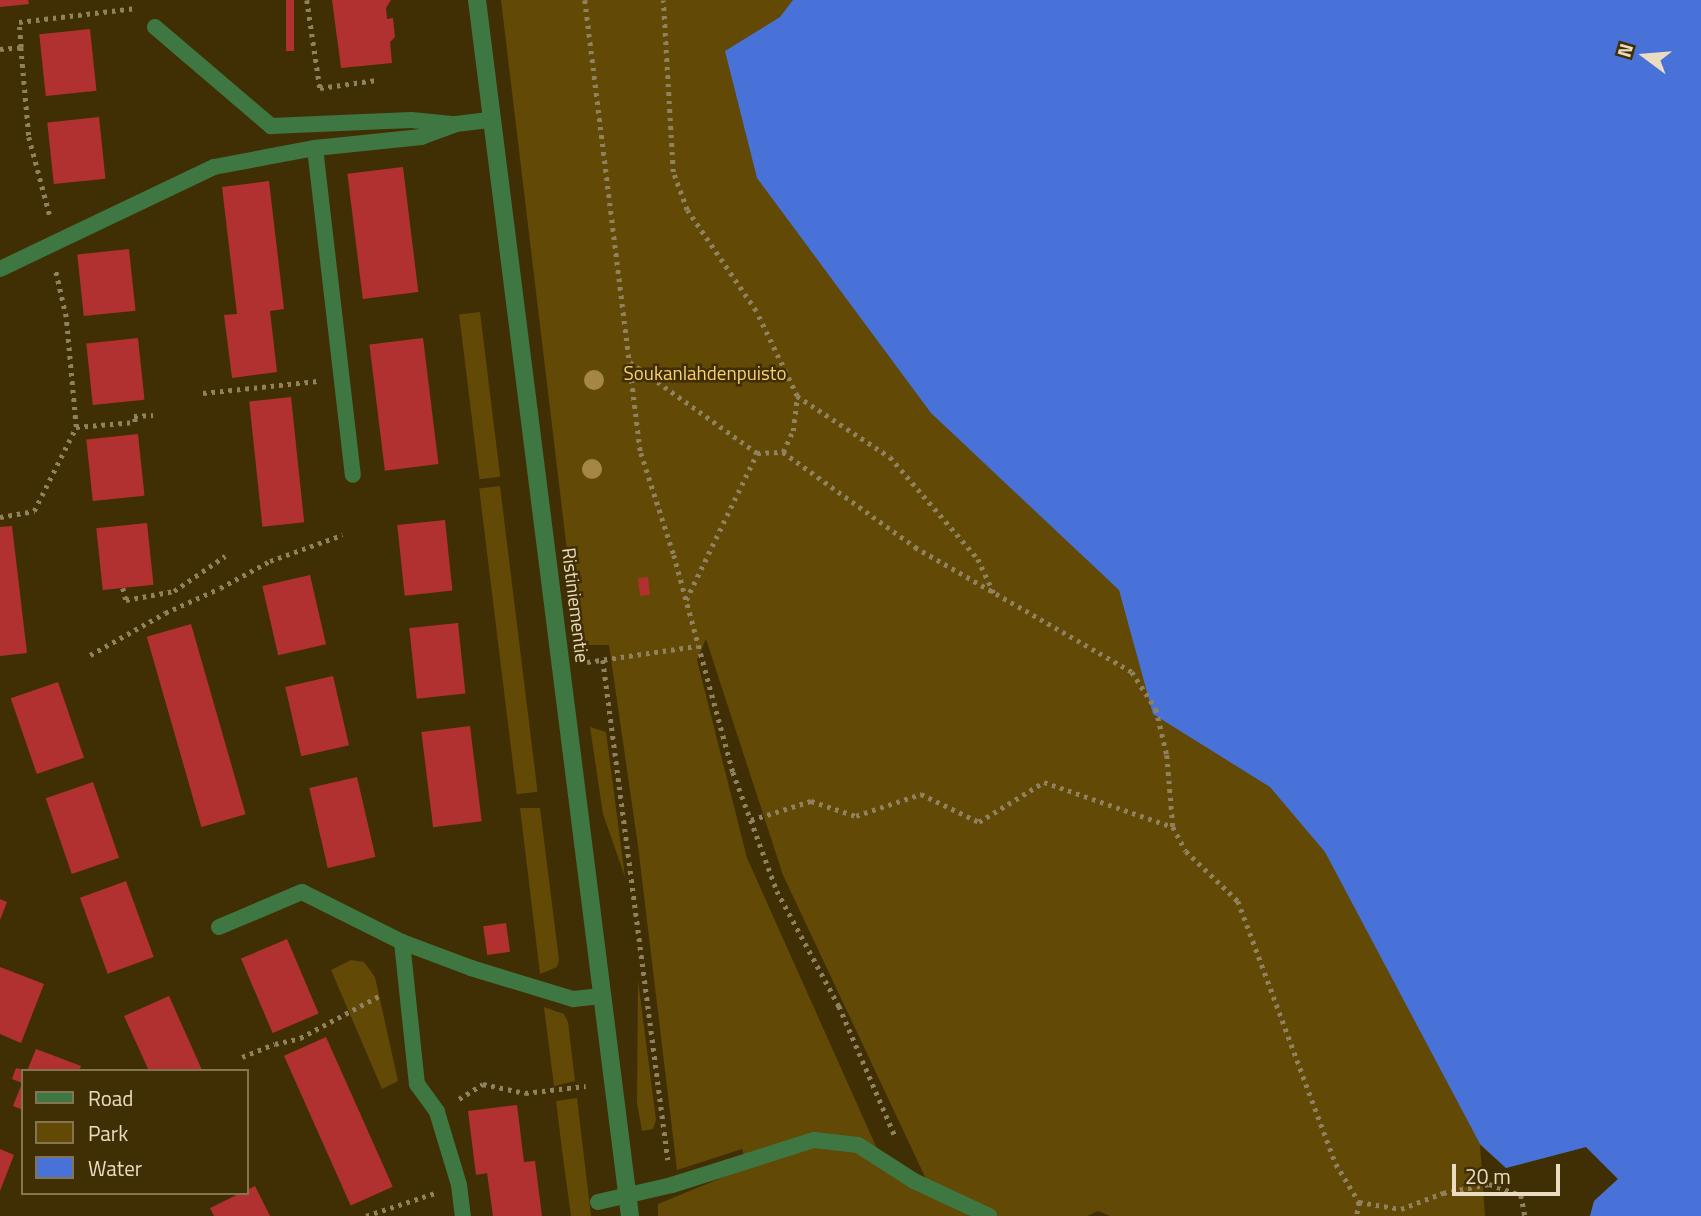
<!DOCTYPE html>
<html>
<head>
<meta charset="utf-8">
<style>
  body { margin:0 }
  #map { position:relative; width:1701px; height:1216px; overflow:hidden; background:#402f04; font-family:"Titillium Web",sans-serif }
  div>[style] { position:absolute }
  .green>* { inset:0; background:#624906; transform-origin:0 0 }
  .water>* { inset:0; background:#4972d9 }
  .building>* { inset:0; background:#b03130; transform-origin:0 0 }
  .path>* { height:4.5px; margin-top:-2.25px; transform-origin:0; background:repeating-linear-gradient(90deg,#91825f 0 3.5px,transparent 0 8.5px) }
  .service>* { height:16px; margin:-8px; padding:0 8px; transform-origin:8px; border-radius:8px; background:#3f7743 }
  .minor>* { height:18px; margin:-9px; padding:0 9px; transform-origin:9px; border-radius:9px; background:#3f7743 }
  .trees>* { width:20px; height:20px; margin:-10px; border-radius:50%; background:#a58743 }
  span { translate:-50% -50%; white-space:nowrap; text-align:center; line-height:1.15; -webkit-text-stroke:5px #402f04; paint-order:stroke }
  .park-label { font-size:19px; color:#f8cf76 }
  .street-label { font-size:19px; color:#e9dcc1 }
  .legend { position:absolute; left:21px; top:1069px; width:228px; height:126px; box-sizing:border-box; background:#402f04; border:2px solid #847450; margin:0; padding:9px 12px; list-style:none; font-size:21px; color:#e9dcc1 }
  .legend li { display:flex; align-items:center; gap:14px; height:35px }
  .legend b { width:35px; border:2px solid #847450 }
  .north { position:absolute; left:1610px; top:21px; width:70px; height:70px; -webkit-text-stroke:5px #402f04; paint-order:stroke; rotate:286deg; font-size:19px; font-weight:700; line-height:28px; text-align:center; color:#e9dcc1 }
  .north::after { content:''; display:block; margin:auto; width:24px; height:32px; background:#e9dcc1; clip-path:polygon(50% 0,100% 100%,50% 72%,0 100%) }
  .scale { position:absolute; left:1452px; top:1164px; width:108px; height:32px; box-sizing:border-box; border:4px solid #e9dcc1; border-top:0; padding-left:9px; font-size:21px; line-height:24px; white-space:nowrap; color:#e9dcc1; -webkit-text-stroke:5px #402f04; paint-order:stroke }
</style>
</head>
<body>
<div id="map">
  <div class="green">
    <i style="clip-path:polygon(501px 0,1301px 0,1701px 1216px,1590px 1216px,1594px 1201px,1618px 1179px,1586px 1147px,1506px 1168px,1480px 1145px,1485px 1216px,1110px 1216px,1098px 1211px,1087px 1216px,998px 1216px,927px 1181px,783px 875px,706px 639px,697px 660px,747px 858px,887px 1171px,970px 1216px,658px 1216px,658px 1204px,748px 1167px,742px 1149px,677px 1170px,638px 846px,609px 645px,586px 645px,577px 634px)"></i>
    <i style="left:480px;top:312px;width:166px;height:21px;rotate:83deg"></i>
    <i style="left:500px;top:486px;width:308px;height:21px;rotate:83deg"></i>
    <i style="clip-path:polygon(590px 727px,606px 732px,625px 877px,603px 814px)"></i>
    <i style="clip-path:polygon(520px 808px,540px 808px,559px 960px,557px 967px,540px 974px)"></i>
    <i style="clip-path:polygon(351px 960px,364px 962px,375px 977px,398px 1081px,382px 1089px,331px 970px)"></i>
    <i style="clip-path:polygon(638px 980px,656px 1120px,653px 1129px,642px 1131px,637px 1103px)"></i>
    <i style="clip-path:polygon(544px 1007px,564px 1014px,568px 1022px,575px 1081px,554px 1086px)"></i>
    <i style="clip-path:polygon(577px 1098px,591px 1216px,571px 1216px,563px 1158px,556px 1101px)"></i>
  </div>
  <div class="water">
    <i style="clip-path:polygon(793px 0,1701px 0,1701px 1216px,1590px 1216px,1594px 1201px,1618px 1179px,1586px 1147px,1506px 1168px,1480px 1144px,1325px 852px,1270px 787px,1153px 714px,1119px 590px,931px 413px,757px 178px,725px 51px,780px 17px)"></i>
  </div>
  <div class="building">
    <i style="clip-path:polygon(0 0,28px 0,29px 4px,0 7px)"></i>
    <i style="left:286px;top:0;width:8px;height:51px"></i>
    <i style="clip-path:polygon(332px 0,391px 0,386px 8px,387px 19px,393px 18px,395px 37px,390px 42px,392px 63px,341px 68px)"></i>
    <i style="left:90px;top:29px;width:62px;height:51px;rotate:84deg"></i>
    <i style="left:99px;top:117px;width:62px;height:52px;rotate:84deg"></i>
    <i style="left:403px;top:167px;width:126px;height:56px;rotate:83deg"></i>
    <i style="clip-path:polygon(269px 181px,284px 309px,270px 311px,277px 372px,232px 378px,224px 315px,237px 314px,222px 187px)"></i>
    <i style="left:129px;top:249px;width:62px;height:52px;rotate:84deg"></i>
    <i style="left:138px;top:338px;width:62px;height:52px;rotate:84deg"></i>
    <i style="left:423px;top:338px;width:127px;height:54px;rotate:83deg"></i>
    <i style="left:291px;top:397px;width:126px;height:42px;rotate:84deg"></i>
    <i style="left:138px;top:434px;width:62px;height:52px;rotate:84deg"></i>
    <i style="left:445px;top:520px;width:71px;height:48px;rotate:84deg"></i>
    <i style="left:147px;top:523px;width:62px;height:51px;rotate:84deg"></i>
    <i style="clip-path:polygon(12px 526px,27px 653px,0 656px,0 527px)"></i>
    <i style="left:310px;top:575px;width:71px;height:49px;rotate:77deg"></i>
    <i style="left:648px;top:577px;width:18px;height:10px;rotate:84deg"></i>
    <i style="left:458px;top:623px;width:71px;height:49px;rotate:84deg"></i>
    <i style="left:191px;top:624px;width:198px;height:46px;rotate:74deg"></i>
    <i style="left:333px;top:676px;width:71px;height:49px;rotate:77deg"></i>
    <i style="left:58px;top:682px;width:80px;height:50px;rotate:71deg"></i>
    <i style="left:470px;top:726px;width:96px;height:49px;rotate:83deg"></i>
    <i style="left:357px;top:777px;width:82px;height:49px;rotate:77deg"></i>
    <i style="left:93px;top:782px;width:80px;height:50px;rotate:71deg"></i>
    <i style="left:126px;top:881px;width:81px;height:49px;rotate:70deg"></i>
    <i style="clip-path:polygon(0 899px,7px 902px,0 920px)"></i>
    <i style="left:506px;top:923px;width:29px;height:23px;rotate:82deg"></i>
    <i style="left:287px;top:939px;width:81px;height:50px;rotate:67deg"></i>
    <i style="clip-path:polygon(0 967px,44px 984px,21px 1043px,0 1034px)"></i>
    <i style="clip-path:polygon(169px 996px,202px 1070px,200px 1071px,149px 1071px,124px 1016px)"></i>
    <i style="left:326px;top:1037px;width:164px;height:46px;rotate:66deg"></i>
    <i style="clip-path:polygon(36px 1049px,81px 1066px,79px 1071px,27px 1071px)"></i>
    <i style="clip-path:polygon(16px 1068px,23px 1070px,23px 1110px,13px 1106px,22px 1083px,12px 1079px)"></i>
    <i style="clip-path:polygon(517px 1105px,524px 1162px,535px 1161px,542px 1216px,493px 1216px,487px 1173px,476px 1175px,468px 1111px)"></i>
    <i style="clip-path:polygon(0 1149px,14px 1155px,0 1191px)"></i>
    <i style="clip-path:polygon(255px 1186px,270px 1216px,214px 1216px,210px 1208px)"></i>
  </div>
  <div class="path">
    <i style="left:307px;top:0;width:89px;rotate:81.6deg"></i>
    <i style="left:320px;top:88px;width:57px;rotate:-8.1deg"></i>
    <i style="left:585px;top:0;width:456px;rotate:83deg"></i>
    <i style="left:641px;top:453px;width:107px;rotate:72.1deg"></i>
    <i style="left:674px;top:555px;width:225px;rotate:74.8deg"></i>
    <i style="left:733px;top:772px;width:127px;rotate:69.7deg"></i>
    <i style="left:777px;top:891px;width:131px;rotate:61.7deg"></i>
    <i style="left:839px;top:1006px;width:142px;rotate:66.7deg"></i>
    <i style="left:21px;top:47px;width:25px;rotate:-95deg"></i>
    <i style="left:19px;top:22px;width:118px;rotate:-6.8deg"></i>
    <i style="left:0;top:49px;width:21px;rotate:-5deg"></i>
    <i style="left:21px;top:47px;width:90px;rotate:84.9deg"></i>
    <i style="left:29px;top:137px;width:82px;rotate:75.1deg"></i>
    <i style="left:630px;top:362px;width:156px;rotate:35.6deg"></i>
    <i style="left:757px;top:453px;width:26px;rotate:-2deg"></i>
    <i style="left:783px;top:452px;width:23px;rotate:-65deg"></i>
    <i style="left:793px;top:431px;width:35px;rotate:-83deg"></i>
    <i style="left:797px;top:396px;width:94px;rotate:-115.8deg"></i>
    <i style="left:756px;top:311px;width:122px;rotate:-124.3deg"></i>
    <i style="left:687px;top:210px;width:40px;rotate:-110.2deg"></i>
    <i style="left:673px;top:172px;width:172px;rotate:-93.3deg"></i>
    <i style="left:203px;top:393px;width:115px;rotate:-6deg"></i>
    <i style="left:797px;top:396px;width:111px;rotate:33.3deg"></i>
    <i style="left:890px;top:457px;width:135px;rotate:49.2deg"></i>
    <i style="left:978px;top:559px;width:38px;rotate:65deg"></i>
    <i style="left:76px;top:427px;width:59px;rotate:-4.8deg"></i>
    <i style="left:135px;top:422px;width:6px;rotate:-99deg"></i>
    <i style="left:134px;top:416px;width:19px;rotate:-3deg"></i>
    <i style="left:783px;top:452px;width:163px;rotate:35.7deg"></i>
    <i style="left:915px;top:547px;width:250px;rotate:29.9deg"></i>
    <i style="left:1132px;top:672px;width:44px;rotate:57deg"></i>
    <i style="left:1156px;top:709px;width:47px;rotate:76.6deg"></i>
    <i style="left:1167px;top:755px;width:72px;rotate:85.2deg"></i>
    <i style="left:1173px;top:827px;width:27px;rotate:62deg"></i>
    <i style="left:1186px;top:851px;width:72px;rotate:43.9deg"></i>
    <i style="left:1238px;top:901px;width:281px;rotate:69.6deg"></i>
    <i style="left:1336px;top:1164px;width:44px;rotate:58.8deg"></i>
    <i style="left:1359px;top:1202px;width:14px;rotate:98deg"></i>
    <i style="left:0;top:517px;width:35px;rotate:-10deg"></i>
    <i style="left:34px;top:511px;width:94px;rotate:-63.4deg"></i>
    <i style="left:76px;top:427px;width:110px;rotate:-95.2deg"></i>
    <i style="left:66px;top:317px;width:49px;rotate:-102.9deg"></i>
    <i style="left:123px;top:588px;width:12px;rotate:76deg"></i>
    <i style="left:126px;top:600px;width:49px;rotate:-10.6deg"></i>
    <i style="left:174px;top:591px;width:62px;rotate:-34.5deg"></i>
    <i style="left:686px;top:600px;width:163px;rotate:-64.2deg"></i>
    <i style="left:90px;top:655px;width:86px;rotate:-29.2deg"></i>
    <i style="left:165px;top:613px;width:60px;rotate:-24.4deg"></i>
    <i style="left:220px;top:588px;width:57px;rotate:-28.4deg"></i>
    <i style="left:270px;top:561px;width:77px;rotate:-19.9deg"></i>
    <i style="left:603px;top:660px;width:504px;rotate:82.59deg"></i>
    <i style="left:587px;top:662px;width:111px;rotate:-8.3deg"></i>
    <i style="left:751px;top:820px;width:63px;rotate:-17.6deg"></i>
    <i style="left:811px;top:801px;width:47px;rotate:18.4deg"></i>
    <i style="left:856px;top:816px;width:69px;rotate:-18.7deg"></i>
    <i style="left:921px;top:794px;width:64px;rotate:25.8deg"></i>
    <i style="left:979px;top:822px;width:76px;rotate:-31.6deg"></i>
    <i style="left:1044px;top:782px;width:137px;rotate:19.2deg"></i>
    <i style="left:242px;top:1057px;width:35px;rotate:-22deg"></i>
    <i style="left:275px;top:1044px;width:26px;rotate:-13deg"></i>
    <i style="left:300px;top:1038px;width:92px;rotate:-28deg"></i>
    <i style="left:459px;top:1099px;width:28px;rotate:-32deg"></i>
    <i style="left:483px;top:1084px;width:43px;rotate:12.1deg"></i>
    <i style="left:525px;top:1093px;width:61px;rotate:-6.5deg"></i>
    <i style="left:1359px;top:1202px;width:43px;rotate:9.5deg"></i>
    <i style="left:1401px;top:1209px;width:45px;rotate:-20.9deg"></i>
    <i style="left:1443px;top:1193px;width:47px;rotate:-11.1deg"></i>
    <i style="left:1489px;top:1184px;width:34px;rotate:19deg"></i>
    <i style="left:1521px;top:1195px;width:21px;rotate:79deg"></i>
    <i style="left:366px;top:1216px;width:73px;rotate:-18.4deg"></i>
  </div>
  <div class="service">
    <i style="left:155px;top:27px;width:153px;rotate:40.5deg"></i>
    <i style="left:271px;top:126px;width:140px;rotate:-2.5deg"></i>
    <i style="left:411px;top:120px;width:41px;rotate:5.6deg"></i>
    <i style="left:315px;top:148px;width:329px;rotate:83.4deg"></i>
    <i style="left:0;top:269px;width:237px;rotate:-25.5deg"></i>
    <i style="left:214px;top:167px;width:103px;rotate:-10.7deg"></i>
    <i style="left:315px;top:148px;width:107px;rotate:-5.9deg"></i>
    <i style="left:421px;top:137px;width:37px;rotate:-20deg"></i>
    <i style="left:456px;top:124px;width:35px;rotate:-7deg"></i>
    <i style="left:219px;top:927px;width:90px;rotate:-22.9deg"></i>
    <i style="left:302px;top:892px;width:112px;rotate:26.6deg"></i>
    <i style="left:402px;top:942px;width:74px;rotate:20.6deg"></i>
    <i style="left:471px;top:968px;width:107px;rotate:16.9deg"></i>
    <i style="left:573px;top:999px;width:29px;rotate:-6deg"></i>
    <i style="left:402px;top:942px;width:143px;rotate:84deg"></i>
    <i style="left:417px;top:1084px;width:34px;rotate:54deg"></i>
    <i style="left:437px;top:1112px;width:76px;rotate:73.2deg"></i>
    <i style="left:459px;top:1185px;width:31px;rotate:83deg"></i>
    <i style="left:598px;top:1202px;width:76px;rotate:-12.9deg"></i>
    <i style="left:672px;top:1185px;width:149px;rotate:-17.6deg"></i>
    <i style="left:814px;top:1140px;width:44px;rotate:6.5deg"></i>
    <i style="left:858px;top:1145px;width:67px;rotate:32.7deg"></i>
    <i style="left:914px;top:1181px;width:83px;rotate:25deg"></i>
  </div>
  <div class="minor">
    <i style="left:477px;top:0;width:1226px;rotate:82.83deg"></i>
  </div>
  <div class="trees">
    <i style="left:594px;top:380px"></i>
    <i style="left:592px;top:469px"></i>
  </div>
  <div class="park-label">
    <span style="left:705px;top:373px">Soukanlahdenpuisto</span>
  </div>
  <div class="street-label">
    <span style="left:576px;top:605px;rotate:83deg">Ristiniementie</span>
  </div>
  <ul class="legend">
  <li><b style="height:9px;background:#3f7743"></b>Road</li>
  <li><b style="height:19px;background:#624906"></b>Park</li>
  <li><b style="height:19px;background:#4972d9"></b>Water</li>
  </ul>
  <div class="north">N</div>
  <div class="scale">20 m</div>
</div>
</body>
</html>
